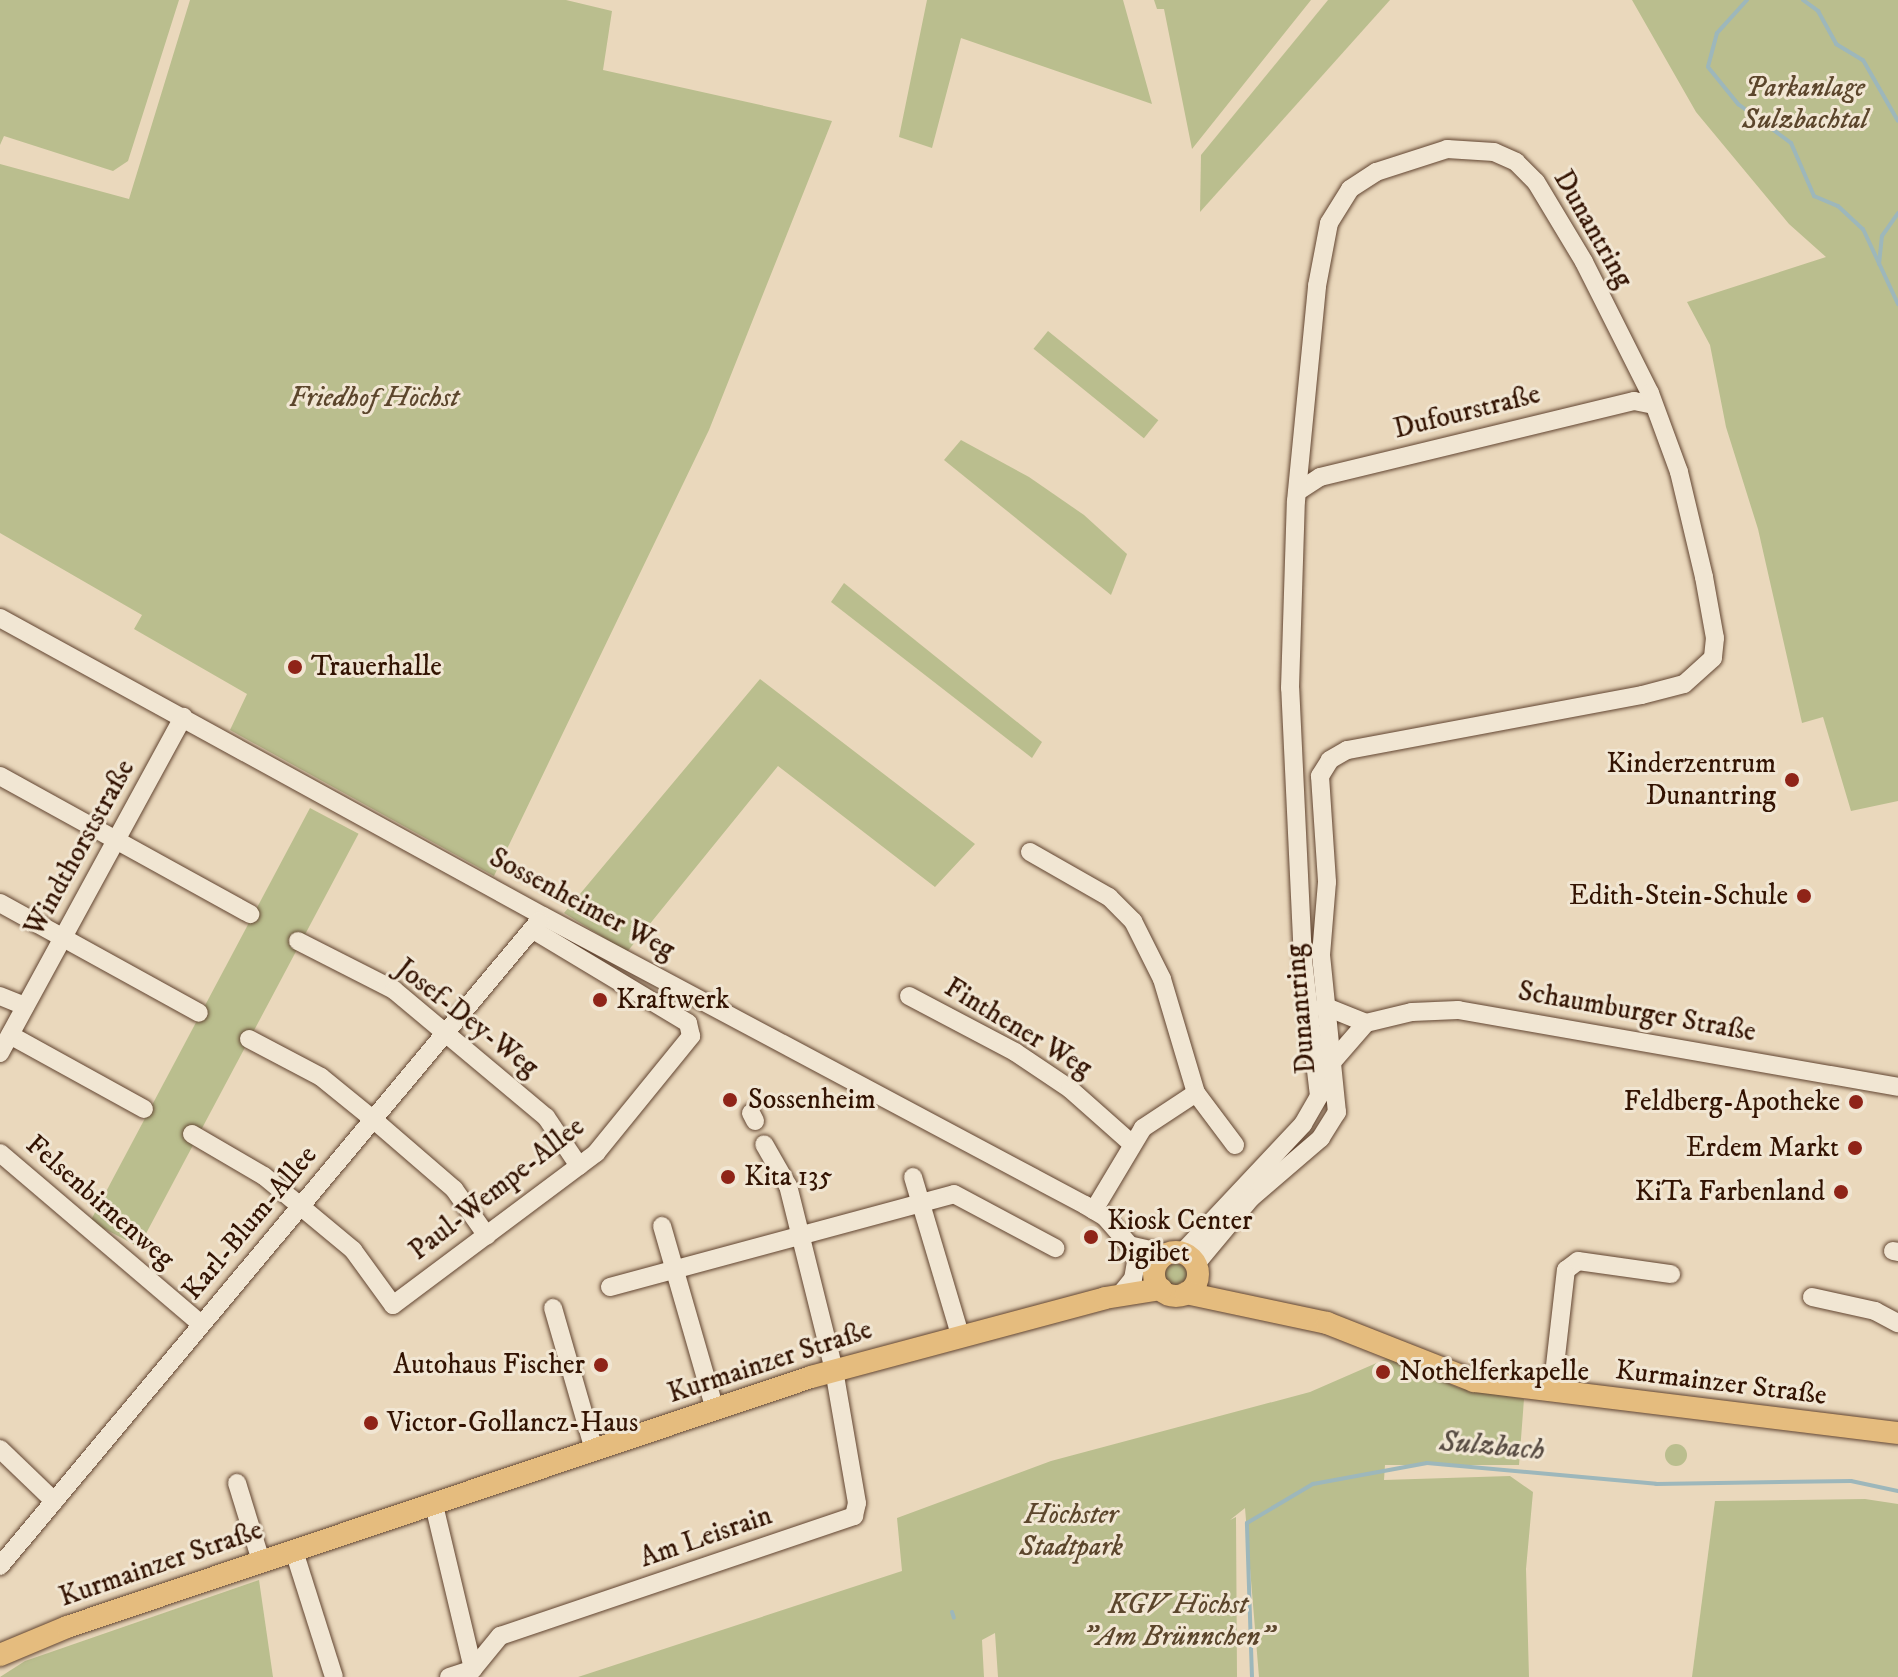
<!DOCTYPE html>
<html>
<head>
<meta charset="utf-8">
<style>
  body { margin:0 }
  #map { position:relative; width:1898px; height:1677px; overflow:hidden; background:#ead8bc; font-family:"IM FELL DW Pica",serif }
  div>[style] { position:absolute }
  .green>* { inset:0; background:#babe8e; transform-origin:0 0 }
  .round { border-radius:50% }
  .stream>* { height:4px; margin:-2px; padding:0 2px; transform-origin:2px; border-radius:2px; background:#9db7bb }
  .roads { filter:drop-shadow(0 0 2px #614430) drop-shadow(0 0 2px #614430) }
  .minor>* { height:18px; margin:-9px; padding:0 9px; transform-origin:9px; border-radius:9px; background:#f1e6d3 }
  .major>* { height:22px; margin:-11px; padding:0 11px; transform-origin:11px; border-radius:11px; background:#e5bc7e }
  .major>.ring { margin:-11px; padding:0; box-sizing:content-box; background:none; border:22px solid #e5bc7e; border-radius:50% }
  .dots>* { width:22px; height:22px; translate:-50% -50%; box-sizing:border-box; border:4px solid #f1e6d3; border-radius:50% }
  span { translate:-50% -50%; white-space:nowrap; text-align:center; line-height:1.15; -webkit-text-stroke:6px #f1e6d3; paint-order:stroke }
  .park-label { font-size:28px; color:#5c462c; font-style:italic }
  .street-label { font-size:28px; color:#331302 }
  .poi-label { font-size:28px; color:#331302 }
  .left { translate:0 -50%; text-align:left }
  .right { translate:-100% -50%; text-align:right }
  .water-label { font-size:30px; color:#584c43; font-style:italic }
</style>
</head>
<body>
<div id="map">
  <div class="green">
    <i style="clip-path:polygon(0 0,179px 0,128px 161px,113px 171px,4px 136px,0 145px)"></i>
    <i style="clip-path:polygon(190px 0,566px 0,612px 11px,603px 70px,832px 121px,709px 430px,494px 876px,230px 730px,247px 694px,134px 629px,142px 615px,0 533px,0 164px,129px 199px)"></i>
    <i style="clip-path:polygon(927px 0,1123px 0,1152px 104px,961px 38px,932px 148px,899px 137px)"></i>
    <i style="clip-path:polygon(1154px 0,1311px 0,1192px 149px,1164px 9px,1157px 9px)"></i>
    <i style="clip-path:polygon(1328px 0,1390px 0,1200px 212px,1201px 155px)"></i>
    <i style="clip-path:polygon(1632px 0,1898px 0,1898px 801px,1851px 811px,1823px 717px,1802px 723px,1758px 529px,1726px 427px,1710px 345px,1687px 302px,1826px 257px,1789px 224px,1696px 112px)"></i>
    <i style="left:1048px;top:331px;width:142px;height:23px;rotate:39deg"></i>
    <i style="clip-path:polygon(961px 440px,1029px 477px,1084px 515px,1127px 554px,1111px 595px,944px 460px)"></i>
    <i style="clip-path:polygon(844px 583px,1042px 742px,1032px 758px,831px 602px)"></i>
    <i style="clip-path:polygon(760px 679px,975px 844px,935px 887px,778px 766px,627px 952px,564px 913px)"></i>
    <i style="left:310px;top:808px;width:55px;height:468px;rotate:28deg"></i>
    <i class="round" style="left:1165px;top:1264px;width:22px;height:22px"></i>
    <i style="clip-path:polygon(1388px 1358px,1459px 1388px,1524px 1399px,1519px 1465px,1385px 1465px,1384px 1480px,1510px 1476px,1533px 1492px,1526px 1569px,1529px 1677px,1259px 1677px,1245px 1508px,1230px 1520px,1236px 1517px,1237px 1677px,998px 1677px,995px 1633px,982px 1640px,984px 1677px,578px 1677px,902px 1571px,897px 1518px,1051px 1461px,1310px 1392px)"></i>
    <i class="round" style="left:1665px;top:1444px;width:22px;height:22px"></i>
    <i style="clip-path:polygon(1865px 1499px,1898px 1504px,1898px 1677px,1692px 1677px,1715px 1501px)"></i>
    <i style="clip-path:polygon(259px 1580px,273px 1677px,0 1677px,25px 1661px)"></i>
  </div>
  <div class="stream">
    <i style="left:1747px;top:0;width:45px;rotate:132.3deg"></i>
    <i style="left:1717px;top:33px;width:35px;rotate:105deg"></i>
    <i style="left:1708px;top:67px;width:48px;rotate:51deg"></i>
    <i style="left:1738px;top:104px;width:66px;rotate:36.3deg"></i>
    <i style="left:1791px;top:143px;width:58px;rotate:66.5deg"></i>
    <i style="left:1814px;top:196px;width:26px;rotate:23deg"></i>
    <i style="left:1838px;top:206px;width:34px;rotate:43deg"></i>
    <i style="left:1863px;top:229px;width:83px;rotate:65deg"></i>
    <i style="left:1803px;top:0;width:19px;rotate:36deg"></i>
    <i style="left:1818px;top:11px;width:38px;rotate:61deg"></i>
    <i style="left:1836px;top:44px;width:31px;rotate:31deg"></i>
    <i style="left:1863px;top:60px;width:70px;rotate:60.2deg"></i>
    <i style="left:1879px;top:264px;width:28px;rotate:-84deg"></i>
    <i style="left:1882px;top:236px;width:28px;rotate:-55deg"></i>
    <i style="left:952px;top:1612px;width:6px;rotate:72deg"></i>
    <i style="left:1252px;top:1677px;width:154px;rotate:-91.9deg"></i>
    <i style="left:1247px;top:1523px;width:77px;rotate:-30.6deg"></i>
    <i style="left:1313px;top:1484px;width:116px;rotate:-10.4deg"></i>
    <i style="left:1427px;top:1463px;width:230px;rotate:5.2deg"></i>
    <i style="left:1656px;top:1484px;width:195px;rotate:-0.9deg"></i>
    <i style="left:1851px;top:1481px;width:48px;rotate:12deg"></i>
  </div>
  <div class="roads">
    <div class="minor">
      <i style="left:1297px;top:492px;width:27px;rotate:-33deg"></i>
      <i style="left:1320px;top:477px;width:323px;rotate:-13.6deg"></i>
      <i style="left:1634px;top:401px;width:20px;rotate:11deg"></i>
      <i style="left:0;top:618px;width:619px;rotate:28.76deg"></i>
      <i style="left:543px;top:916px;width:614px;rotate:28.07deg"></i>
      <i style="left:1085px;top:1205px;width:23px;rotate:31deg"></i>
      <i style="left:1105px;top:1217px;width:74px;rotate:48.8deg"></i>
      <i style="left:0;top:776px;width:286px;rotate:28.9deg"></i>
      <i style="left:1030px;top:852px;width:91px;rotate:29.7deg"></i>
      <i style="left:1109px;top:897px;width:34px;rotate:45deg"></i>
      <i style="left:1133px;top:921px;width:65px;rotate:63.4deg"></i>
      <i style="left:1162px;top:979px;width:119px;rotate:73.4deg"></i>
      <i style="left:1196px;top:1093px;width:64px;rotate:146.6deg"></i>
      <i style="left:1143px;top:1128px;width:96px;rotate:120.9deg"></i>
      <i style="left:0;top:903px;width:227px;rotate:28.9deg"></i>
      <i style="left:298px;top:941px;width:108px;rotate:27deg"></i>
      <i style="left:394px;top:990px;width:198px;rotate:39.9deg"></i>
      <i style="left:546px;top:1117px;width:59px;rotate:56deg"></i>
      <i style="left:0;top:996px;width:27px;rotate:22deg"></i>
      <i style="left:909px;top:996px;width:120px;rotate:27.8deg"></i>
      <i style="left:1015px;top:1052px;width:66px;rotate:33.9deg"></i>
      <i style="left:1070px;top:1089px;width:81px;rotate:41.5deg"></i>
      <i style="left:1324px;top:1006px;width:45px;rotate:22deg"></i>
      <i style="left:1366px;top:1023px;width:47px;rotate:-13.4deg"></i>
      <i style="left:1412px;top:1012px;width:46px;rotate:-2.5deg"></i>
      <i style="left:1458px;top:1010px;width:447px;rotate:9.9deg"></i>
      <i style="left:10px;top:1035px;width:153px;rotate:28.9deg"></i>
      <i style="left:249px;top:1039px;width:81px;rotate:27.8deg"></i>
      <i style="left:321px;top:1077px;width:68px;rotate:39.1deg"></i>
      <i style="left:374px;top:1120px;width:106px;rotate:40.8deg"></i>
      <i style="left:454px;top:1189px;width:57px;rotate:54.9deg"></i>
      <i style="left:0;top:1053px;width:383px;rotate:-61.4deg"></i>
      <i style="left:1333px;top:1061px;width:50px;rotate:-49deg"></i>
      <i style="left:1196px;top:1093px;width:65px;rotate:53.1deg"></i>
      <i style="left:751px;top:1113px;width:9px;rotate:63deg"></i>
      <i style="left:192px;top:1134px;width:83px;rotate:30.3deg"></i>
      <i style="left:264px;top:1176px;width:116px;rotate:39.7deg"></i>
      <i style="left:353px;top:1250px;width:68px;rotate:54deg"></i>
      <i style="left:393px;top:1305px;width:254px;rotate:-36.8deg"></i>
      <i style="left:596px;top:1153px;width:151px;rotate:-50.9deg"></i>
      <i style="left:691px;top:1036px;width:13px;rotate:-103deg"></i>
      <i style="left:688px;top:1023px;width:181px;rotate:-149deg"></i>
      <i style="left:0;top:1153px;width:264px;rotate:40.4deg"></i>
      <i style="left:913px;top:1177px;width:165px;rotate:73.4deg"></i>
      <i style="left:662px;top:1226px;width:191px;rotate:73.9deg"></i>
      <i style="left:1133px;top:1246px;width:36px;rotate:13deg"></i>
      <i style="left:1893px;top:1251px;width:5px;rotate:11deg"></i>
      <i style="left:1182px;top:1253px;width:177px;rotate:-46.8deg"></i>
      <i style="left:1303px;top:1124px;width:32px;rotate:-60deg"></i>
      <i style="left:1319px;top:1096px;width:137px;rotate:-96.7deg"></i>
      <i style="left:1303px;top:960px;width:272px;rotate:-92.7deg"></i>
      <i style="left:1290px;top:688px;width:187px;rotate:-88.2deg"></i>
      <i style="left:1296px;top:501px;width:216px;rotate:-84.4deg"></i>
      <i style="left:1317px;top:286px;width:64px;rotate:-79.2deg"></i>
      <i style="left:1329px;top:223px;width:40px;rotate:-58deg"></i>
      <i style="left:1350px;top:189px;width:31px;rotate:-33deg"></i>
      <i style="left:1376px;top:172px;width:75px;rotate:-17.9deg"></i>
      <i style="left:1447px;top:149px;width:47px;rotate:3.7deg"></i>
      <i style="left:1494px;top:152px;width:24px;rotate:24deg"></i>
      <i style="left:1516px;top:162px;width:28px;rotate:45deg"></i>
      <i style="left:1536px;top:182px;width:93px;rotate:59deg"></i>
      <i style="left:1584px;top:262px;width:147px;rotate:63.3deg"></i>
      <i style="left:1650px;top:393px;width:84px;rotate:69.8deg"></i>
      <i style="left:1679px;top:472px;width:108px;rotate:76.6deg"></i>
      <i style="left:1704px;top:577px;width:62px;rotate:79.8deg"></i>
      <i style="left:1715px;top:638px;width:20px;rotate:96deg"></i>
      <i style="left:1713px;top:658px;width:39px;rotate:138deg"></i>
      <i style="left:1684px;top:684px;width:43px;rotate:165.3deg"></i>
      <i style="left:1642px;top:695px;width:300px;rotate:169.4deg"></i>
      <i style="left:1347px;top:750px;width:20px;rotate:150deg"></i>
      <i style="left:1330px;top:760px;width:19px;rotate:122deg"></i>
      <i style="left:1320px;top:776px;width:106px;rotate:86.2deg"></i>
      <i style="left:1327px;top:882px;width:73px;rotate:94.7deg"></i>
      <i style="left:1321px;top:955px;width:158px;rotate:84.2deg"></i>
      <i style="left:1337px;top:1112px;width:31px;rotate:122deg"></i>
      <i style="left:1321px;top:1138px;width:92px;rotate:139.4deg"></i>
      <i style="left:1251px;top:1198px;width:86px;rotate:129.8deg"></i>
      <i style="left:610px;top:1287px;width:356px;rotate:-15.1deg"></i>
      <i style="left:954px;top:1194px;width:115px;rotate:28.1deg"></i>
      <i style="left:1119px;top:1296px;width:22px;rotate:-51deg"></i>
      <i style="left:1133px;top:1279px;width:23px;rotate:-80deg"></i>
      <i style="left:1812px;top:1297px;width:65px;rotate:12.5deg"></i>
      <i style="left:1875px;top:1311px;width:26px;rotate:28deg"></i>
      <i style="left:553px;top:1308px;width:148px;rotate:73.9deg"></i>
      <i style="left:1552px;top:1392px;width:123px;rotate:-83.5deg"></i>
      <i style="left:1566px;top:1270px;width:15px;rotate:-37deg"></i>
      <i style="left:1578px;top:1261px;width:94px;rotate:8deg"></i>
      <i style="left:0;top:1449px;width:75px;rotate:43.9deg"></i>
      <i style="left:237px;top:1483px;width:82px;rotate:72.9deg"></i>
      <i style="left:434px;top:1505px;width:169px;rotate:76.6deg"></i>
      <i style="left:294px;top:1551px;width:132px;rotate:72.4deg"></i>
      <i style="left:0;top:1566px;width:841px;rotate:-50.12deg"></i>
      <i style="left:449px;top:1677px;width:25px;rotate:-18deg"></i>
      <i style="left:473px;top:1669px;width:43px;rotate:-50.7deg"></i>
      <i style="left:500px;top:1636px;width:374px;rotate:-18.7deg"></i>
      <i style="left:854px;top:1516px;width:13px;rotate:-77deg"></i>
      <i style="left:857px;top:1503px;width:135px;rotate:-99.8deg"></i>
      <i style="left:834px;top:1370px;width:190px;rotate:-104deg"></i>
      <i style="left:788px;top:1186px;width:48px;rotate:-119.7deg"></i>
    </div>
    <div class="major">
      <i class="ring" style="left:1154px;top:1252px;width:22px;height:22px"></i>
      <i style="left:1186px;top:1293px;width:144px;rotate:12deg"></i>
      <i style="left:1327px;top:1323px;width:158px;rotate:21.5deg"></i>
      <i style="left:1474px;top:1381px;width:427px;rotate:7deg"></i>
      <i style="left:0;top:1655px;width:73px;rotate:-22.7deg"></i>
      <i style="left:67px;top:1627px;width:785px;rotate:-18.57deg"></i>
      <i style="left:811px;top:1377px;width:304px;rotate:-15deg"></i>
      <i style="left:1105px;top:1298px;width:57px;rotate:-9.1deg"></i>
    </div>
  </div>
  <div class="dots">
    <i style="left:295px;top:667px;background:#8f2418"></i>
    <i style="left:1792px;top:780px;background:#8f2418"></i>
    <i style="left:1804px;top:896px;background:#8f2418"></i>
    <i style="left:600px;top:1000px;background:#8f2418"></i>
    <i style="left:730px;top:1100px;background:#8f2418"></i>
    <i style="left:1856px;top:1102px;background:#8f2418"></i>
    <i style="left:1855px;top:1148px;background:#8f2418"></i>
    <i style="left:728px;top:1177px;background:#8f2418"></i>
    <i style="left:1841px;top:1192px;background:#8f2418"></i>
    <i style="left:1091px;top:1237px;background:#8f2418"></i>
    <i style="left:601px;top:1365px;background:#8f2418"></i>
    <i style="left:1383px;top:1372px;background:#8f2418"></i>
    <i style="left:371px;top:1423px;background:#8f2418"></i>
  </div>
  <div class="park-label">
    <span style="left:1805px;top:104px">Parkanlage<br>Sulzbachtal</span>
    <span style="left:374px;top:398px">Friedhof Höchst</span>
    <span style="left:1071px;top:1531px">Höchster<br>Stadtpark</span>
    <span style="left:1178px;top:1621px">KGV Höchst<br>"Am Brünnchen"</span>
  </div>
  <div class="street-label">
    <span style="left:1593px;top:229px;rotate:60deg">Dunantring</span>
    <span style="left:1467px;top:412px;rotate:-14deg">Dufourstraße</span>
    <span style="left:80px;top:848px;rotate:-61deg">Windthorststraße</span>
    <span style="left:582px;top:904px;rotate:28deg">Sossenheimer Weg</span>
    <span style="left:1301px;top:1009px;rotate:-95deg">Dunantring</span>
    <span style="left:1637px;top:1012px;rotate:10deg">Schaumburger Straße</span>
    <span style="left:467px;top:1018px;rotate:38deg">Josef-Dey-Weg</span>
    <span style="left:1018px;top:1028px;rotate:31deg">Finthener Weg</span>
    <span style="left:497px;top:1189px;rotate:-38deg">Paul-Wempe-Allee</span>
    <span style="left:100px;top:1202px;rotate:41deg">Felsenbirnenweg</span>
    <span style="left:250px;top:1223px;rotate:-50deg">Karl-Blum-Allee</span>
    <span style="left:770px;top:1362px;rotate:-18deg">Kurmainzer Straße</span>
    <span style="left:1721px;top:1383px;rotate:7deg">Kurmainzer Straße</span>
    <span style="left:706px;top:1537px;rotate:-19deg">Am Leisrain</span>
    <span style="left:161px;top:1564px;rotate:-19deg">Kurmainzer Straße</span>
  </div>
  <div class="poi-label">
    <span class="left" style="left:311px;top:667px">Trauerhalle</span>
    <span class="right" style="left:1776px;top:780px">Kinderzentrum<br>Dunantring</span>
    <span class="right" style="left:1788px;top:896px">Edith-Stein-Schule</span>
    <span class="left" style="left:616px;top:1000px">Kraftwerk</span>
    <span class="left" style="left:748px;top:1100px">Sossenheim</span>
    <span class="right" style="left:1840px;top:1102px">Feldberg-Apotheke</span>
    <span class="right" style="left:1839px;top:1148px">Erdem Markt</span>
    <span class="left" style="left:744px;top:1177px">Kita 135</span>
    <span class="right" style="left:1825px;top:1192px">KiTa Farbenland</span>
    <span class="left" style="left:1107px;top:1237px">Kiosk Center<br>Digibet</span>
    <span class="right" style="left:585px;top:1365px">Autohaus Fischer</span>
    <span class="left" style="left:1399px;top:1372px">Nothelferkapelle</span>
    <span class="left" style="left:387px;top:1423px">Victor-Gollancz-Haus</span>
  </div>
  <div class="water-label">
    <span style="left:1492px;top:1447px;rotate:5deg">Sulzbach</span>
  </div>
</div>
</body>
</html>
